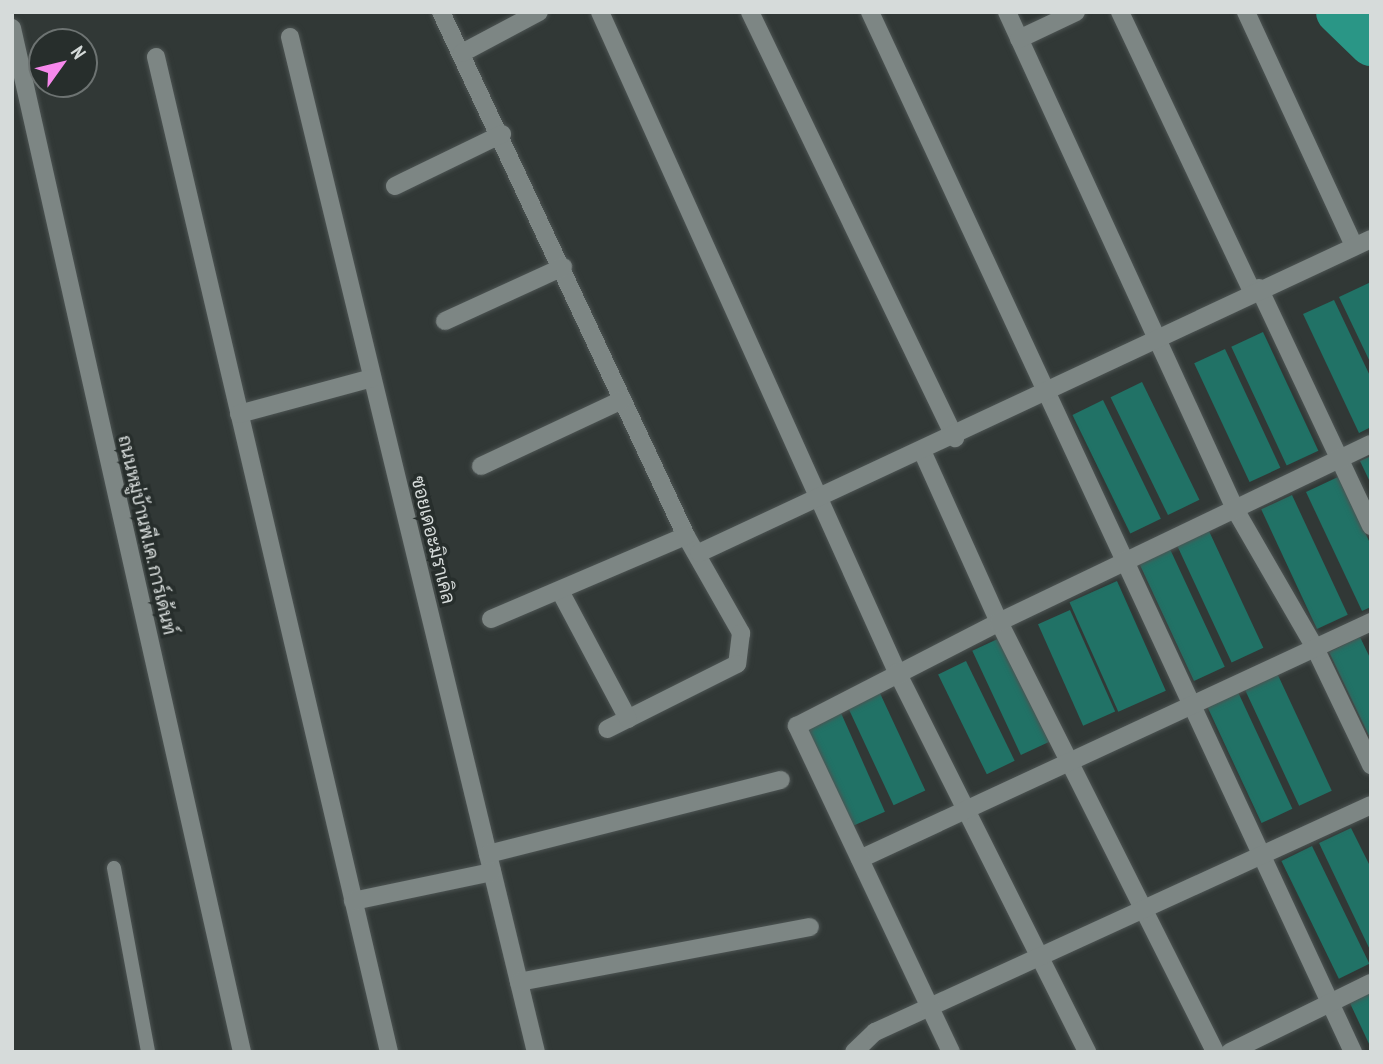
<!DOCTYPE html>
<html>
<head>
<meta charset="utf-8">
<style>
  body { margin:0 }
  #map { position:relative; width:1383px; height:1064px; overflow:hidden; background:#313836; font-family:"PT Sans Narrow",Sarabun,sans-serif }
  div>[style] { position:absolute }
  .river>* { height:44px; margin:-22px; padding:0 22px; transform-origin:22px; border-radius:22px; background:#2a9686 }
  .building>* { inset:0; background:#217266; transform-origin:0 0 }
  .roads { filter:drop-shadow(0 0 2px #4d5453) drop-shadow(0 0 2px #4d5453) }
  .lane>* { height:14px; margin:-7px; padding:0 7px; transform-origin:7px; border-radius:7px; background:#7d8684 }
  .street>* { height:18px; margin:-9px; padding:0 9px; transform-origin:9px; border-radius:9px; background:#7d8684 }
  span { translate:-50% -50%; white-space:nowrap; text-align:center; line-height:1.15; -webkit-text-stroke:7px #272e2c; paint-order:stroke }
  .street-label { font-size:19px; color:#d6dbda }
  .frame { position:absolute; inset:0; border:14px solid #d6dbda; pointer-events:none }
  .north { position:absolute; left:28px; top:28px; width:70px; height:70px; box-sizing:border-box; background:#272e2c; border:2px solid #6d7372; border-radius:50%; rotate:56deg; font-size:19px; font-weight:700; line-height:28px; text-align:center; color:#d6dbda }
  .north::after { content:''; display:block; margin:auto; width:24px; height:32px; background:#f788ec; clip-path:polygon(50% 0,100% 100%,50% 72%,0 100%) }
</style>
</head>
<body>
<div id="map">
  <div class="river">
    <i style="left:1338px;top:12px;width:46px;rotate:44.1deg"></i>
  </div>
  <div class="building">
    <i style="clip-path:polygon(1371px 282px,1371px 364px,1339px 297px)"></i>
    <i style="clip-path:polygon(1334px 300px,1371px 378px,1371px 427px,1359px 433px,1303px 314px)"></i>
    <i style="left:1263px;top:332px;width:131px;height:35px;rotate:65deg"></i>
    <i style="left:1225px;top:349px;width:131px;height:34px;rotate:65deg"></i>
    <i style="left:1142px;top:382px;width:131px;height:35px;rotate:64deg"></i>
    <i style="left:1103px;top:400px;width:132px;height:34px;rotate:64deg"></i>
    <i style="clip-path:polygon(1371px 456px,1371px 484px,1360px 461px)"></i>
    <i style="clip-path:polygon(1338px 477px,1371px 545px,1371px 607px,1362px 611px,1306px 492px)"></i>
    <i style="left:1292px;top:495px;width:132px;height:34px;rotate:65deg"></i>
    <i style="left:1208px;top:529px;width:131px;height:35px;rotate:65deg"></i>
    <i style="left:1169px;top:547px;width:132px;height:34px;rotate:65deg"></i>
    <i style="left:1117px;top:581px;width:120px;height:52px;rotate:66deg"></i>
    <i style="left:1070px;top:610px;width:111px;height:35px;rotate:66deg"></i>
    <i style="left:1004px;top:636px;width:115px;height:35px;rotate:65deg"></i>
    <i style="clip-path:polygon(1360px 637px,1371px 660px,1371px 740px,1329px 652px)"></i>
    <i style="left:966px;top:661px;width:111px;height:31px;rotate:64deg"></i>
    <i style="left:1276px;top:671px;width:132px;height:36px;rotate:65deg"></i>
    <i style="left:878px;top:689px;width:112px;height:35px;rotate:65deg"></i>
    <i style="left:1237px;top:690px;width:131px;height:34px;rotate:65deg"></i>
    <i style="left:841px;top:713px;width:108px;height:39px;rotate:66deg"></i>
    <i style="clip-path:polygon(1351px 828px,1371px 868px,1371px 952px,1319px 843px)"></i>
    <i style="left:1312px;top:846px;width:131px;height:34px;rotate:64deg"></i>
    <i style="clip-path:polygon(1371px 991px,1371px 1048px,1349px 1001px)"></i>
  </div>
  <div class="roads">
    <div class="lane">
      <i style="left:114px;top:868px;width:187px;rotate:79.5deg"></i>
    </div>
    <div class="street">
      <i style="left:441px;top:12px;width:578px;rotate:64.94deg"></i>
      <i style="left:686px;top:536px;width:112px;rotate:60.4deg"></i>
      <i style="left:741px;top:633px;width:31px;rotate:97deg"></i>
      <i style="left:737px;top:664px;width:145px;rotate:153.4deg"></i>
      <i style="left:600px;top:12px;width:724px;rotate:65.77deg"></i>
      <i style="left:897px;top:672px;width:425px;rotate:63.4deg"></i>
      <i style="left:750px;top:12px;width:473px;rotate:64.3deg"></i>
      <i style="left:870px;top:12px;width:1147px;rotate:65.09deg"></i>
      <i style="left:1007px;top:12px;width:549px;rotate:65.35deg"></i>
      <i style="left:1236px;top:511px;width:158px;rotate:60deg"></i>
      <i style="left:1315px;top:648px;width:130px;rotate:64.4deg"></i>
      <i style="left:1120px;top:12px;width:309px;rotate:64.7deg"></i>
      <i style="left:1246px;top:12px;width:258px;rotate:65.2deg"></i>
      <i style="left:12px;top:28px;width:1050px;rotate:77.34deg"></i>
      <i style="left:290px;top:37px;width:1044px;rotate:76.38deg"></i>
      <i style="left:1019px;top:39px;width:63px;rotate:-25.3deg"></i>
      <i style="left:462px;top:53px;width:87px;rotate:-28deg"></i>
      <i style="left:156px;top:57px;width:1022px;rotate:76.82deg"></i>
      <i style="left:395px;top:186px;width:119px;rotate:-25.9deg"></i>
      <i style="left:1259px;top:288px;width:263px;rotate:64.8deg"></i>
      <i style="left:445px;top:321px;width:130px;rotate:-24.6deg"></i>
      <i style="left:239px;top:414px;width:138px;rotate:-15.1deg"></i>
      <i style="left:923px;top:453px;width:185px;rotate:65.8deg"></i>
      <i style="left:999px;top:622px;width:481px;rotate:63.3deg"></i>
      <i style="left:481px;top:466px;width:156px;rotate:-25.1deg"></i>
      <i style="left:699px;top:553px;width:742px;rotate:-25.04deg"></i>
      <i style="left:560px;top:591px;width:145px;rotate:62deg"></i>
      <i style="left:491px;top:619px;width:212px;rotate:-23.1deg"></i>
      <i style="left:488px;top:854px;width:302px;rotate:-14.2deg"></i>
      <i style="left:860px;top:859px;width:563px;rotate:-24.88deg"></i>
      <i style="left:353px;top:901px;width:142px;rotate:-11.8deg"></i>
      <i style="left:519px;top:982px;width:296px;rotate:-10.7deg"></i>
      <i style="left:854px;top:1052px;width:29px;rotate:-44deg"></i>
      <i style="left:875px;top:1032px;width:545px;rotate:-24.59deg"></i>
      <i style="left:951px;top:1052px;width:361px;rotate:-115.3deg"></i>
      <i style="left:797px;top:726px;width:227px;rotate:-27.2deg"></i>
      <i style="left:999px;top:622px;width:412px;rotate:-25.6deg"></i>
      <i style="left:1230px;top:1052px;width:157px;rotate:-26.1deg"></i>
    </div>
  </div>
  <div class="street-label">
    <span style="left:147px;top:535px;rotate:77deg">ถนนหมู่บ้านพี.เค. การ์เด้นท์</span>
    <span style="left:433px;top:540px;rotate:76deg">ซอยเดอะมิราเคิล</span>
  </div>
  <div class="frame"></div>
  <div class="north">N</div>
</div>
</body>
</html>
